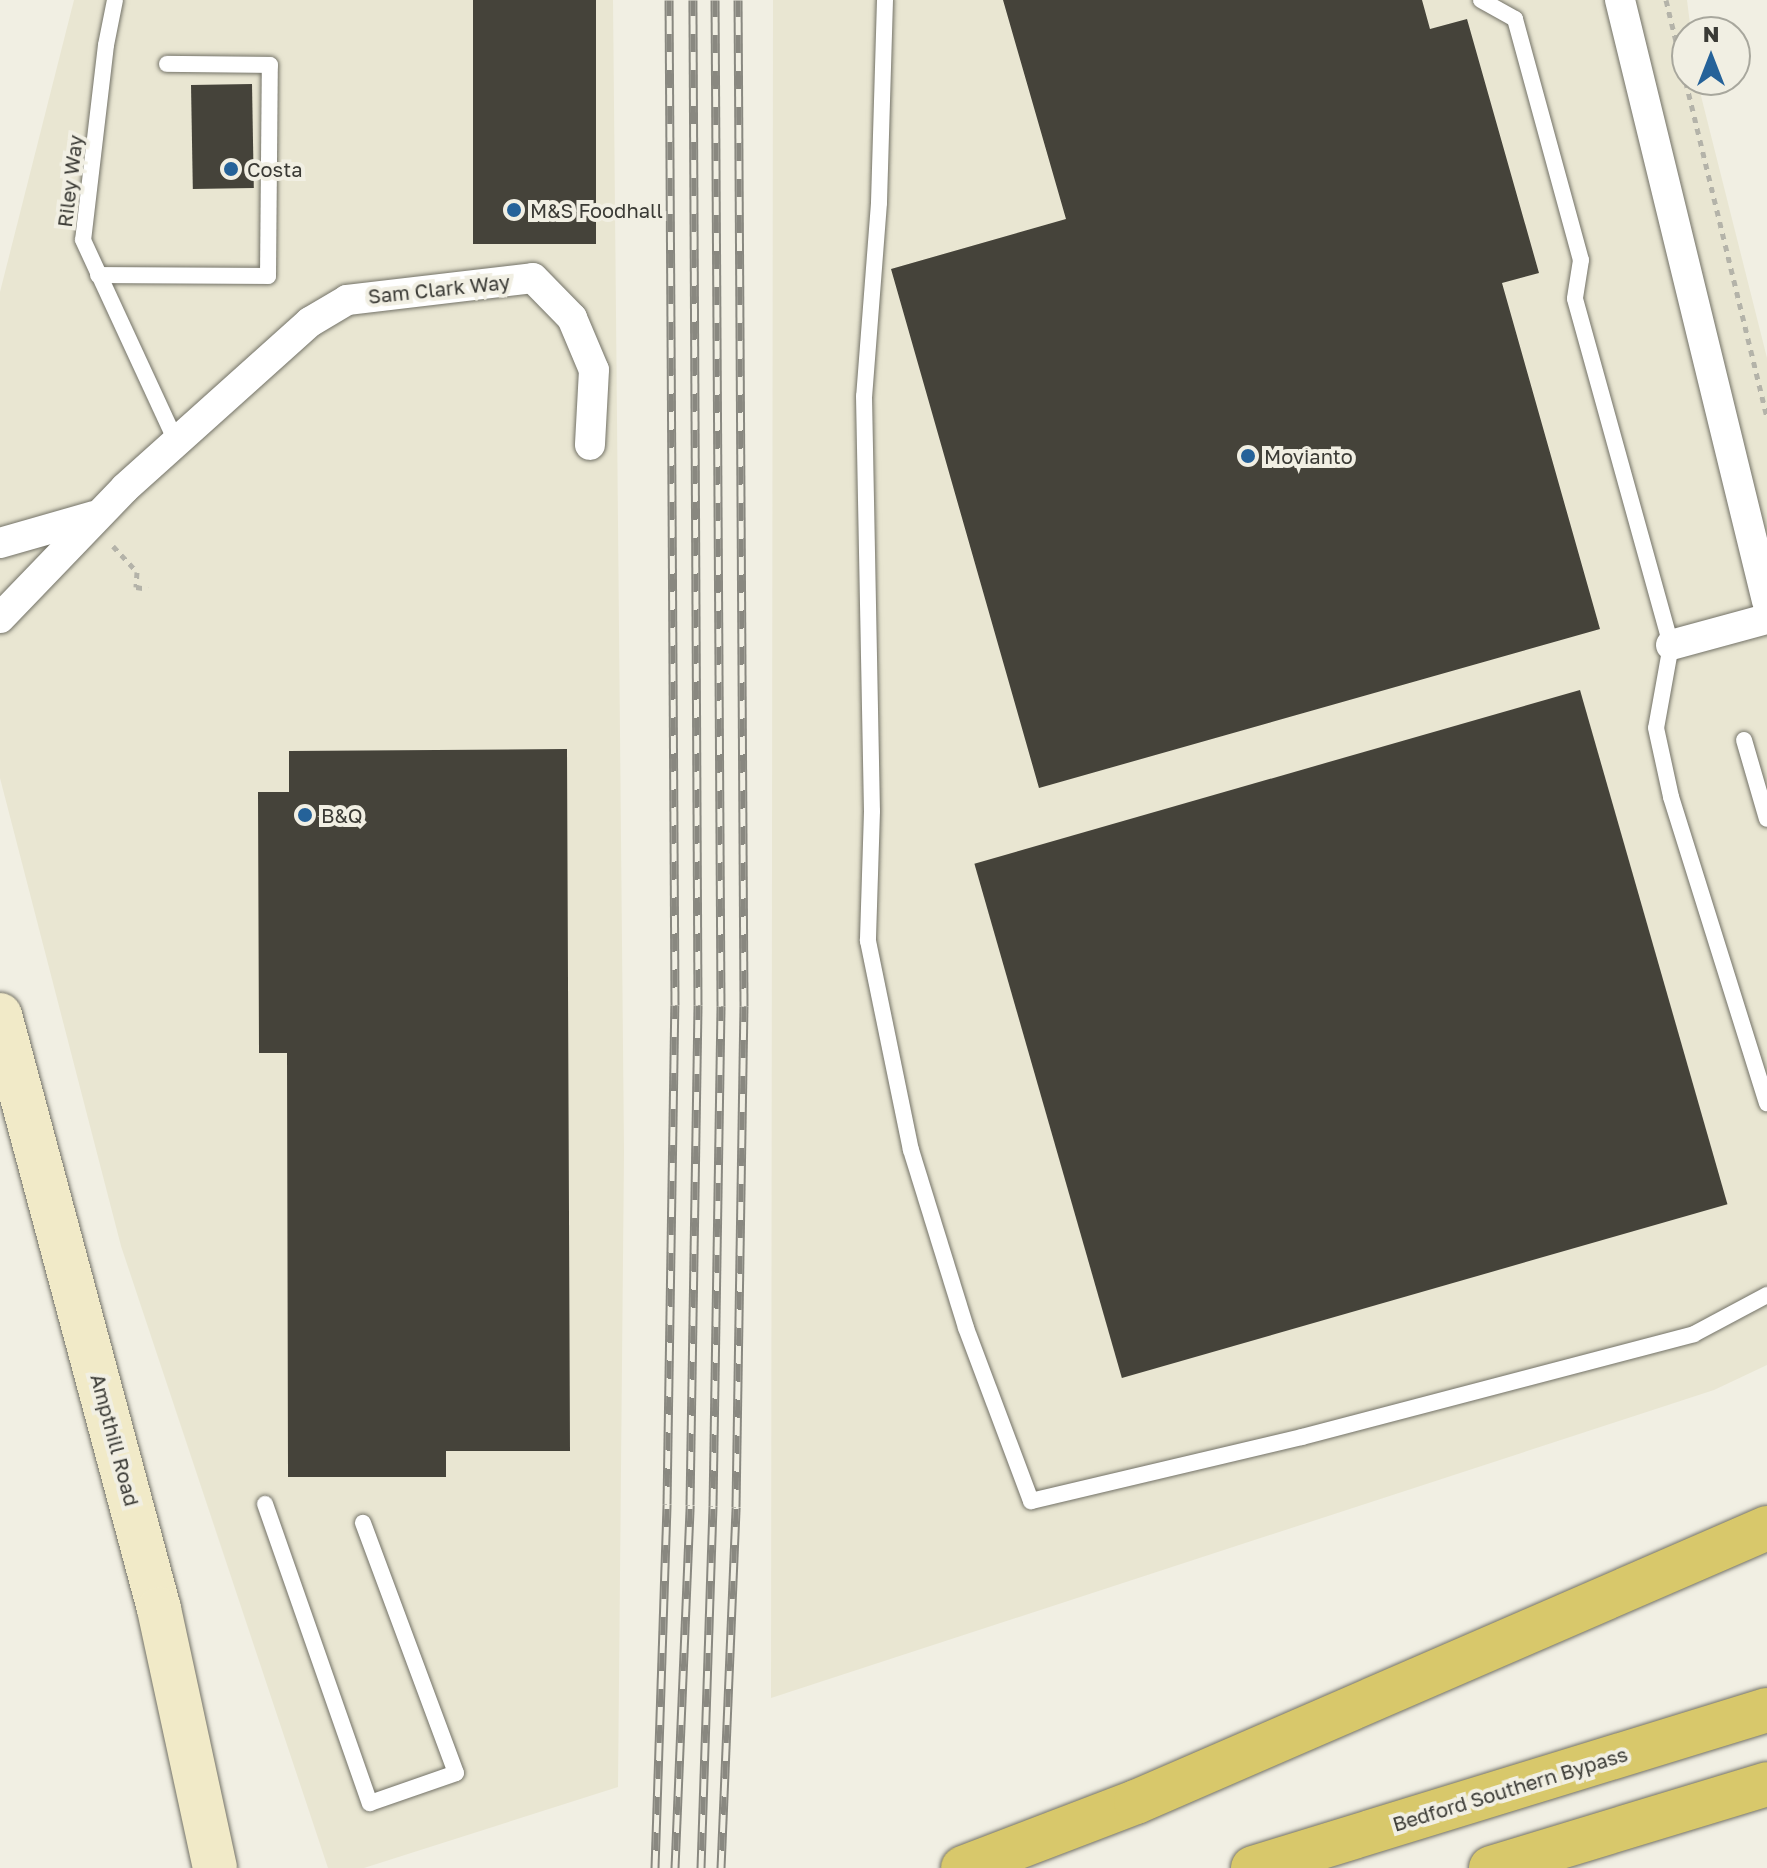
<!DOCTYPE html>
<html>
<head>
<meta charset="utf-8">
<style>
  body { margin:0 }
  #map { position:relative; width:1767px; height:1868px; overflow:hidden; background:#f1efe3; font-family:"Golos Text",sans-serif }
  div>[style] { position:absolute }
  .built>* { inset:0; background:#e9e6d2 }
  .building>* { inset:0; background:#45433a; transform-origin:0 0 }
  .path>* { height:5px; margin-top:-2.5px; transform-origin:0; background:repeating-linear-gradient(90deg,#b4b3a9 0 6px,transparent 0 12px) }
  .roads { filter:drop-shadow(0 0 2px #737267) drop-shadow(0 0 2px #737267) }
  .service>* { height:16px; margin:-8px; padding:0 8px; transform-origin:8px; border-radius:8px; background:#fff }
  .minor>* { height:30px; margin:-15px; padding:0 15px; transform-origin:15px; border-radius:15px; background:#fff }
  .secondary>* { height:44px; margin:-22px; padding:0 22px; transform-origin:22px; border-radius:22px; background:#f1eac8 }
  .trunk>* { height:44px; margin:-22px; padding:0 22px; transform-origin:22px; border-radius:22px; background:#d8c86b }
  .rail>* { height:9px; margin-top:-4.5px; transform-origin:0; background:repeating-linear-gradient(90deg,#f1efe3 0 18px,#898880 0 36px); box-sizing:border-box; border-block:2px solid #898880 }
  .dots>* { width:22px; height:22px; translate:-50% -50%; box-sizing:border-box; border:4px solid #f1efe3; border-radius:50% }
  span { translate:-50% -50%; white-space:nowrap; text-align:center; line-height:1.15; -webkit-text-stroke:8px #f1efe3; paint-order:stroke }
  .poi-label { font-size:20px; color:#3a3a35 }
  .left { translate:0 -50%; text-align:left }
  .street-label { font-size:20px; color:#3a3a35 }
  .north { position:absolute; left:1671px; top:16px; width:80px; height:80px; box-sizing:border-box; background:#f1efe3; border:2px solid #a8a79d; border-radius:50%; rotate:0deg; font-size:22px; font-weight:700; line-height:32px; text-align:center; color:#3a3a35 }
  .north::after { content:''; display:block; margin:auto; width:28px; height:36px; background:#256299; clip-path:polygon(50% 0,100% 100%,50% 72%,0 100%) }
</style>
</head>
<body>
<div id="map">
  <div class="built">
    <i style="clip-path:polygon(74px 0,613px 0,624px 1152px,618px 1787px,364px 1868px,328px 1868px,121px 1246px,0 778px,0 292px)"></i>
    <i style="clip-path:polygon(773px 0,1687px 0,1691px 32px,1687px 32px,1687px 80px,1697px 80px,1767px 358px,1767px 1365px,1714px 1390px,771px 1698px)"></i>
  </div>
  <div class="building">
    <i style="left:473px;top:0;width:123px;height:244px"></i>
    <i style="clip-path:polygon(1003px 0,1422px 0,1430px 29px,1467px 19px,1539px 273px,1502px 283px,1600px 629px,1039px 788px,891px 269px,1066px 219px)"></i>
    <i style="left:252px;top:84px;width:104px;height:61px;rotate:89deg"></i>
    <i style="left:1580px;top:690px;width:535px;height:630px;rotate:74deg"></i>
    <i style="clip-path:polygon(567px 749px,570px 1451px,446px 1451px,446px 1477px,288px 1477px,287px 1053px,259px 1053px,258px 792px,289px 792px,289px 751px)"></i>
  </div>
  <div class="path">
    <i style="left:1666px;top:0;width:429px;rotate:76.4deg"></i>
    <i style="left:113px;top:546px;width:35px;rotate:47deg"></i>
    <i style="left:137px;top:572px;width:15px;rotate:94deg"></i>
    <i style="left:136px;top:587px;width:12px;rotate:9deg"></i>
  </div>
  <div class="roads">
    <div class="service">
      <i style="left:115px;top:0;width:46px;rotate:101.3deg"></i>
      <i style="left:106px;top:45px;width:196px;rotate:96.7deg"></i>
      <i style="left:83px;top:240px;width:224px;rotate:65.2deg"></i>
      <i style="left:885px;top:0;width:203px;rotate:91.7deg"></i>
      <i style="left:879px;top:203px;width:194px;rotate:94.4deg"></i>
      <i style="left:864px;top:396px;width:415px;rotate:88.9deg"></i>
      <i style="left:872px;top:811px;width:130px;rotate:91.8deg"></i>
      <i style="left:868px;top:941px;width:213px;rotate:78.4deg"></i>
      <i style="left:911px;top:1150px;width:186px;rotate:72.8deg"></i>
      <i style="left:966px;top:1328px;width:185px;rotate:69.4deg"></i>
      <i style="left:1031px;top:1501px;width:278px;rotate:-13.3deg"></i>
      <i style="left:1302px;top:1437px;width:405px;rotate:-14.7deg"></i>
      <i style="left:1694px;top:1334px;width:83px;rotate:-28.1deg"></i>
      <i style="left:1481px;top:0;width:39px;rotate:29deg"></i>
      <i style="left:1515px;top:19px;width:250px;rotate:74.7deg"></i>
      <i style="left:1581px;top:260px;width:39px;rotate:99deg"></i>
      <i style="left:1575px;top:299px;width:359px;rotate:74.5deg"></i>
      <i style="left:1671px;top:645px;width:84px;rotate:100.2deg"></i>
      <i style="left:1656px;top:728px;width:71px;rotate:77.7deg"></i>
      <i style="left:1671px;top:797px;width:321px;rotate:72.6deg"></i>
      <i style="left:98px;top:275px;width:170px;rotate:0.3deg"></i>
      <i style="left:268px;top:276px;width:211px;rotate:-89.5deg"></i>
      <i style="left:270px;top:65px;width:103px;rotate:-179.4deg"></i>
      <i style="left:1744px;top:740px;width:82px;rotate:73.8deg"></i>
      <i style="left:265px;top:1504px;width:317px;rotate:70.7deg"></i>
      <i style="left:370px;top:1803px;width:91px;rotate:-19.2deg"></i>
      <i style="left:456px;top:1773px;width:267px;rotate:-110.4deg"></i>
    </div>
    <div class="minor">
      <i style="left:1620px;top:0;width:619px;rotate:76.26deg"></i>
      <i style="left:0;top:543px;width:98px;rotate:-16deg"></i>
      <i style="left:0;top:618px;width:180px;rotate:-46.1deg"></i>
      <i style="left:125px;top:488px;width:249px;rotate:-41.9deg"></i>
      <i style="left:310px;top:322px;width:43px;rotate:-30.7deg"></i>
      <i style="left:347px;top:300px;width:187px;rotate:-6.7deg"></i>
      <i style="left:533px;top:278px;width:56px;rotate:45.7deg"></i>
      <i style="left:572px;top:318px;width:56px;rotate:67.1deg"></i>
      <i style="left:594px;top:370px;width:75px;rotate:93.1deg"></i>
      <i style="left:1671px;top:645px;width:99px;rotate:-15.2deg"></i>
    </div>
    <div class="secondary">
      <i style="left:0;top:1015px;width:615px;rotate:75.01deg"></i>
      <i style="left:159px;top:1609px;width:265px;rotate:77.8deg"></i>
    </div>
    <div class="trunk">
      <i style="left:963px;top:1868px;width:185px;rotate:-20.9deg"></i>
      <i style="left:1136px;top:1802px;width:688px;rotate:-23.47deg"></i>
      <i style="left:1253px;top:1868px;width:538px;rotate:-17.09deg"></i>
      <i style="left:1491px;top:1868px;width:288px;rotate:-16.9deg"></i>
    </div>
  </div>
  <div class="rail">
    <i style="left:655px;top:1868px;width:364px;rotate:-88.1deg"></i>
    <i style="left:667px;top:1504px;width:499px;rotate:-89.1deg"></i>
    <i style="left:675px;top:1005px;width:1005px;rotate:-90.34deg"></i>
    <i style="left:675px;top:1868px;width:363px;rotate:-87.6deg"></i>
    <i style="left:690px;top:1505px;width:500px;rotate:-89.08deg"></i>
    <i style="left:698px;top:1005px;width:1005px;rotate:-90.29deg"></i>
    <i style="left:701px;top:1868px;width:362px;rotate:-88.1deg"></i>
    <i style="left:713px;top:1506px;width:500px;rotate:-89.08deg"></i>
    <i style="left:721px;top:1006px;width:1006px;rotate:-90.34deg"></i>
    <i style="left:721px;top:1868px;width:361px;rotate:-87.6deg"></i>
    <i style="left:736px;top:1507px;width:501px;rotate:-89.09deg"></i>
    <i style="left:744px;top:1006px;width:1006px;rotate:-90.34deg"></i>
  </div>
  <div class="dots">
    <i style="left:231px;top:169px;background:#256299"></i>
    <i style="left:514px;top:210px;background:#256299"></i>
    <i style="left:1248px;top:456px;background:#256299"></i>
    <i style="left:305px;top:815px;background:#256299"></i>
  </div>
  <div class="poi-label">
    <span class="left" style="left:247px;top:169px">Costa</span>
    <span class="left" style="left:530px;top:210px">M&amp;S Foodhall</span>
    <span class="left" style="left:1264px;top:456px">Movianto</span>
    <span class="left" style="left:321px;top:815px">B&amp;Q</span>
  </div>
  <div class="street-label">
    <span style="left:70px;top:181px;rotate:-83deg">Riley Way</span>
    <span style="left:439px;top:289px;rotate:-6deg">Sam Clark Way</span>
    <span style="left:115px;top:1440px;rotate:75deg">Ampthill Road</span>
    <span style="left:1510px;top:1789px;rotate:-17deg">Bedford Southern Bypass</span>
  </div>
  <div class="north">N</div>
</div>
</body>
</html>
